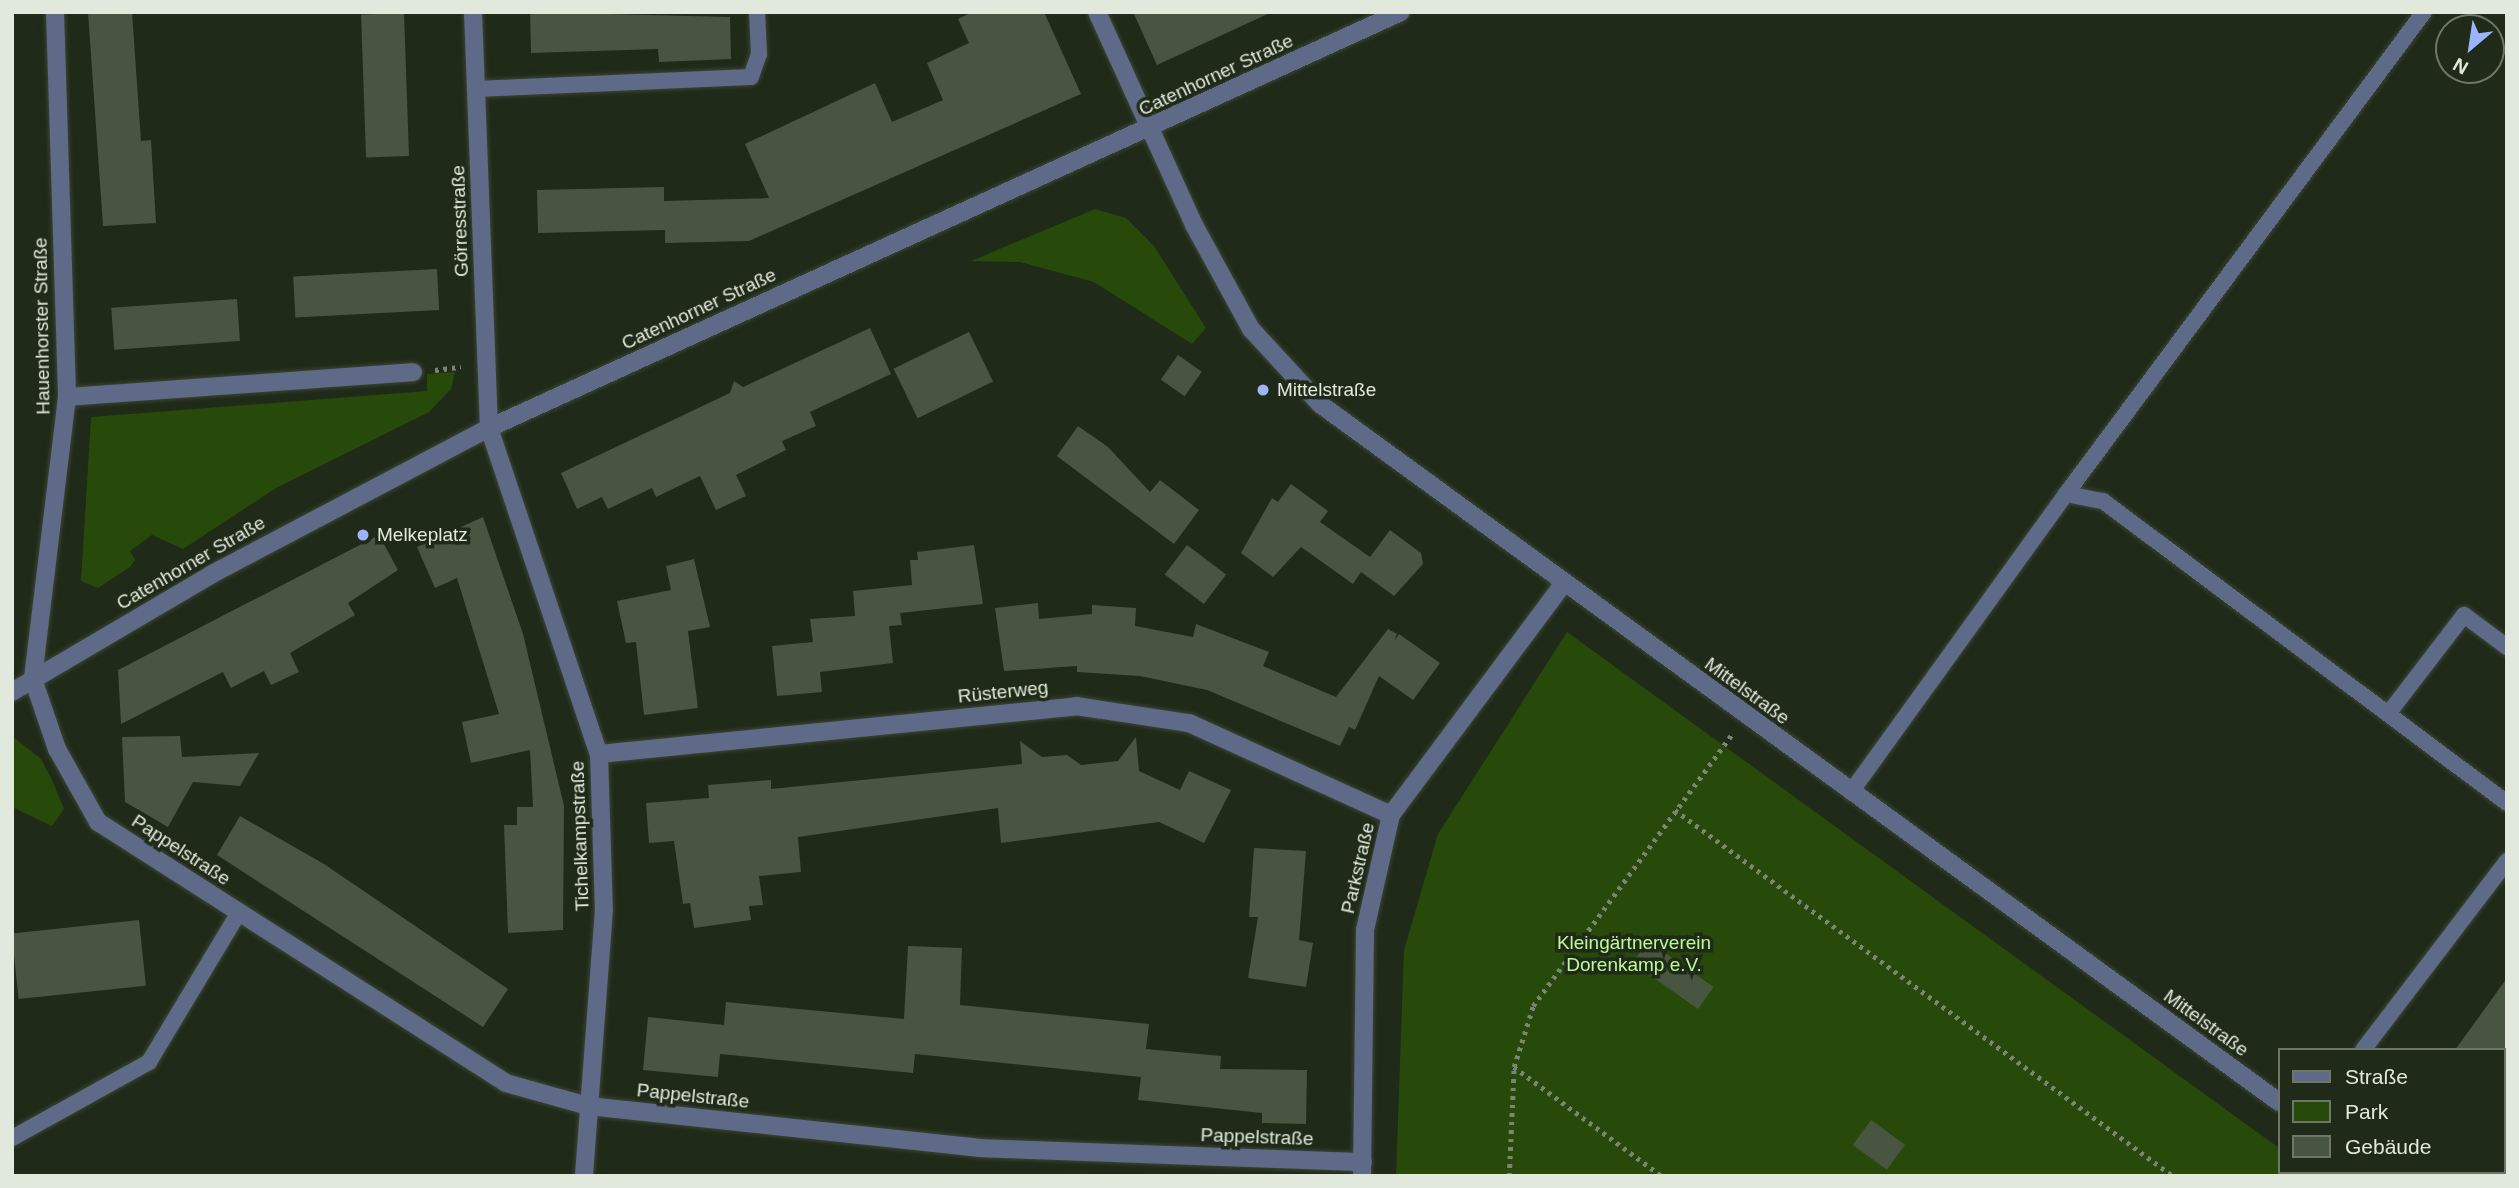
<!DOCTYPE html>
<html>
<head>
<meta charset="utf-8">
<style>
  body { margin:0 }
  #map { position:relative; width:2519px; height:1188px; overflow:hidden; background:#1f2a18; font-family:Helvetica,sans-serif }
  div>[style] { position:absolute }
  .green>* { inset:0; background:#274a0a }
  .building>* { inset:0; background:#485541; transform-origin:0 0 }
  .path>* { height:4.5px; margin-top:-2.25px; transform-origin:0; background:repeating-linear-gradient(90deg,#7b8575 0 3.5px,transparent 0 8.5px) }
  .roads { filter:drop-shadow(0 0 2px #3a4534) drop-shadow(0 0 2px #3a4534) }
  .service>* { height:16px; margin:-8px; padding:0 8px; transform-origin:8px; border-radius:8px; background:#5f6a88 }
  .minor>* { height:18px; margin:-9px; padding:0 9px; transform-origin:9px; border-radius:9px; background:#5f6a88 }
  .tertiary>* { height:18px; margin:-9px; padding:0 9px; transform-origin:9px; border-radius:9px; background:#5f6a88 }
  .dots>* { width:19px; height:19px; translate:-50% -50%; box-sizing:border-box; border:4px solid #1f2a18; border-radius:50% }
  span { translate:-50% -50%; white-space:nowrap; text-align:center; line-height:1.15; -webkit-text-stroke:7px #1f2a18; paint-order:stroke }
  .street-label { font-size:19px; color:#e1e9dd }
  .poi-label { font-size:19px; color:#e1e9dd }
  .left { translate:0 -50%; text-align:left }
  .park-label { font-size:19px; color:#bcfa98 }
  .frame { position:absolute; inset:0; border:14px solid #e1e9dd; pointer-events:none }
  .legend { position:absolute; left:2278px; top:1048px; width:228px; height:126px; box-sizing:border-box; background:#1f2a18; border:2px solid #6d7667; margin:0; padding:9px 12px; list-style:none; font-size:21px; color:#e1e9dd }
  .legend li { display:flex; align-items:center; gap:14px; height:35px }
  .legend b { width:35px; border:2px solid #6d7667 }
  .north { position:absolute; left:2435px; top:14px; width:70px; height:70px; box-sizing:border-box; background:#1f2a18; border:2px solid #6d7667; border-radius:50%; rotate:209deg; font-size:19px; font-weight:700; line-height:28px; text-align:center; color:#e1e9dd }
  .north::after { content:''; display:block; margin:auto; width:24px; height:32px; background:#9bb4fd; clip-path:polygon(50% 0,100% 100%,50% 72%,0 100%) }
</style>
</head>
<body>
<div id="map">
  <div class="green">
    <i style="clip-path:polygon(1095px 209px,1126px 218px,1154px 246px,1206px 328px,1192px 344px,1094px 282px,1020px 262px,971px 261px)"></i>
    <i style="clip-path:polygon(455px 372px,451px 389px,429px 412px,276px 488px,183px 549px,152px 535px,130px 551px,135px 560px,130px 567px,98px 588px,81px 581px,91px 417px,427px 391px,427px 374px)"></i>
    <i style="clip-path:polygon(1567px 632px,2279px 1148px,2279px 1172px,2318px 1176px,1396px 1176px,1404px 950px,1438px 834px)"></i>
    <i style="clip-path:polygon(12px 736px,41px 759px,52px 780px,64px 809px,52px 826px,12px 807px)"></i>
  </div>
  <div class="building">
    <i style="clip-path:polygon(88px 12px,132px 12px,141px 141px,151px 140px,156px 223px,103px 226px)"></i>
    <i style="clip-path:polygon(530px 12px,730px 17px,731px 59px,659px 62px,658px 49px,531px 53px)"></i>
    <i style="clip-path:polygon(972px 12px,1044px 12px,1081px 94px,749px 241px,665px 243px,665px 230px,538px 233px,537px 190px,664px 187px,664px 201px,769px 198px,745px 144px,875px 83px,892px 122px,943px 100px,927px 63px,969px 43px,958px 19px)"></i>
    <i style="clip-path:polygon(1133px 12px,1272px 12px,1157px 65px)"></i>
    <i style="left:404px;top:13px;width:143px;height:43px;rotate:88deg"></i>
    <i style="left:437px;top:269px;width:41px;height:144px;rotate:87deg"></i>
    <i style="left:237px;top:299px;width:42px;height:126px;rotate:86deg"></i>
    <i style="clip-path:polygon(870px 328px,891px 374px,810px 412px,816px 426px,782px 441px,786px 450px,736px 475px,746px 496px,716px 510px,700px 476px,656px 497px,652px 488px,608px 509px,602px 497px,577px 509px,561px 473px,730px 393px,734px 381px,743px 387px)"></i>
    <i style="left:969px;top:332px;width:55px;height:84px;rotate:64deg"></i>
    <i style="left:1178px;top:355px;width:29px;height:30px;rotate:35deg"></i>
    <i style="clip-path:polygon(1078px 426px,1108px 447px,1150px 492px,1160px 480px,1199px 510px,1174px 544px,1057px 456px)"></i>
    <i style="clip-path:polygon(1291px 484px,1328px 511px,1320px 522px,1370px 557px,1390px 530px,1421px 553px,1423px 564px,1394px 596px,1361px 572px,1353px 584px,1301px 547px,1273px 577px,1241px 553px,1272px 498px,1278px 502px)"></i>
    <i style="clip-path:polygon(483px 517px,523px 634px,564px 806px,563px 930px,508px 933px,504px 825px,517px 825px,517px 807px,533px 807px,530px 750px,471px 763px,462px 722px,499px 714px,457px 578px,435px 588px,417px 547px)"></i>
    <i style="clip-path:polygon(379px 535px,398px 570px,348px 603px,355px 615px,290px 653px,299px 672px,271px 685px,264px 671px,231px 688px,223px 672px,121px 724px,118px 670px)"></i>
    <i style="clip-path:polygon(974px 545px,983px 604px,900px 613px,902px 625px,889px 626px,893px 663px,820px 672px,822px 692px,777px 696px,772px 646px,813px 642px,810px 619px,855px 616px,853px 591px,912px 585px,910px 560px,918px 560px,917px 552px)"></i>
    <i style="left:1187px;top:545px;width:49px;height:37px;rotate:37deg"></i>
    <i style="clip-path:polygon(694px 559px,710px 627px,688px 631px,698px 708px,644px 715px,636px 642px,626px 643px,617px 601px,671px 590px,666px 566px)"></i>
    <i style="clip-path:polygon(1038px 603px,1039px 619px,1092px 614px,1092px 605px,1136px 608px,1135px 626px,1193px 637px,1196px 624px,1269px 652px,1263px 666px,1336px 697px,1388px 629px,1397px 634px,1394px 641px,1399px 634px,1440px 663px,1413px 700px,1379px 676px,1355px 730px,1349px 727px,1340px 746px,1207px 690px,1140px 676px,1077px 672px,1077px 666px,1004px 671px,995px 608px)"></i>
    <i style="clip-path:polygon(180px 736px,182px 757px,259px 753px,240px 786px,193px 782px,168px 827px,125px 802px,122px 737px)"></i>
    <i style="clip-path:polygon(1136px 737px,1139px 771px,1180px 790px,1189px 771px,1231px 790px,1204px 843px,1159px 822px,1001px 843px,998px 808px,798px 837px,801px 872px,759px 876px,763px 905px,749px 906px,751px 920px,694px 928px,690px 903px,683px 904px,674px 841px,649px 843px,646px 803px,709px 798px,708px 785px,771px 780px,771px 789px,1022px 764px,1020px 741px,1042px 757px,1067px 755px,1081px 765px,1118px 761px)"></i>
    <i style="clip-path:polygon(240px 816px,324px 864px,508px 989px,483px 1027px,217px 855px)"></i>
    <i style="clip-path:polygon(1254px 848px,1306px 851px,1299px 940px,1313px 943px,1306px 987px,1248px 978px,1258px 917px,1249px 917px)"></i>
    <i style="left:139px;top:920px;width:66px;height:128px;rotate:84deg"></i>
    <i style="left:1648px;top:941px;width:80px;height:27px;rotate:35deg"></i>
    <i style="clip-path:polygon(908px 946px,962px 948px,960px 1005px,1149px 1024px,1146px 1049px,1221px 1056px,1220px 1069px,1307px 1070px,1306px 1124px,1262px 1123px,1262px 1113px,1138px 1100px,1141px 1077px,915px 1054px,913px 1073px,720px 1054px,718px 1077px,643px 1070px,648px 1017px,724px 1025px,726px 1002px,904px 1019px)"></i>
    <i style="clip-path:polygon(2507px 978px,2507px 1050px,2455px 1050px)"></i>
    <i style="left:1871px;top:1120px;width:42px;height:31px;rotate:36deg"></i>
  </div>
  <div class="path">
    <i style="left:435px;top:370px;width:26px;rotate:-7deg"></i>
    <i style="left:1675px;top:810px;width:618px;rotate:36.31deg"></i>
    <i style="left:1514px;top:1067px;width:184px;rotate:36.4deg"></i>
    <i style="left:1509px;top:1176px;width:109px;rotate:-87.4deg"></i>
    <i style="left:1514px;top:1067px;width:64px;rotate:-72.7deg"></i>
    <i style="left:1533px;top:1006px;width:337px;rotate:-53.8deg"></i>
  </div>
  <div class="roads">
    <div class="service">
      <i style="left:476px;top:89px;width:275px;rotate:-2.5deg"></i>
      <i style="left:751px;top:77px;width:24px;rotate:-71deg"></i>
      <i style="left:759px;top:54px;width:42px;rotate:-92.7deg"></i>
      <i style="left:2066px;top:494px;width:600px;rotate:-53.4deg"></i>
      <i style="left:2388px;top:714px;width:125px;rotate:-52.5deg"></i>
      <i style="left:2464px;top:615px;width:54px;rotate:36.7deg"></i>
      <i style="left:1851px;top:792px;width:367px;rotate:-54.2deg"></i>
      <i style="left:2066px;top:494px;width:38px;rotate:11deg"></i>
      <i style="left:2103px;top:501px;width:504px;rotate:36.78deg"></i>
      <i style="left:2363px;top:1050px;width:238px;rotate:-52.7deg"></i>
      <i style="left:12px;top:1138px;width:157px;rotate:-29deg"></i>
      <i style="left:149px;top:1062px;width:175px;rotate:-59deg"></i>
    </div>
    <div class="minor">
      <i style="left:55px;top:12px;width:385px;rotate:88.2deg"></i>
      <i style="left:67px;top:397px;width:284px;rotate:96.9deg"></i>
      <i style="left:33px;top:679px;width:74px;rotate:71.1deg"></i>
      <i style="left:57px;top:749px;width:84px;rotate:60.7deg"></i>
      <i style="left:98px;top:822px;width:484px;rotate:32.6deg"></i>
      <i style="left:506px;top:1083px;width:85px;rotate:15.7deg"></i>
      <i style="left:588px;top:1106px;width:393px;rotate:6.1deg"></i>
      <i style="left:979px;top:1148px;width:384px;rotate:2.1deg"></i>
      <i style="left:1097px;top:12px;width:234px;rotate:65.5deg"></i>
      <i style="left:1194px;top:225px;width:119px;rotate:61.3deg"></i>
      <i style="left:1251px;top:329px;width:102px;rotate:47.4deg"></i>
      <i style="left:1320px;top:404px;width:1186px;rotate:36.05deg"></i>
      <i style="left:67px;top:397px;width:347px;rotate:-4.1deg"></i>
      <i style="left:489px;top:428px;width:344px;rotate:71.4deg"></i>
      <i style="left:599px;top:754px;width:155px;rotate:88.2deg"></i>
      <i style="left:604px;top:909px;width:268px;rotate:94.3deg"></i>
      <i style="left:599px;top:754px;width:479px;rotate:-5.7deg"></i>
      <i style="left:1076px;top:706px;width:114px;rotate:8.6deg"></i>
      <i style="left:1189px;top:723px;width:222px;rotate:24.5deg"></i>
      <i style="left:2377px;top:1172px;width:6px;rotate:39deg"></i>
      <i style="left:1362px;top:1176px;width:246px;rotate:-89.3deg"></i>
      <i style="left:1365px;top:930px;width:118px;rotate:-77.3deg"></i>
      <i style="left:1391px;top:815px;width:288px;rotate:-53.3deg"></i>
    </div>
    <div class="tertiary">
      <i style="left:473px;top:12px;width:416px;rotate:87.8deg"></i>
      <i style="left:12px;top:692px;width:232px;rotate:-30.5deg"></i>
      <i style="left:212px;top:574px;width:313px;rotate:-27.8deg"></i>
      <i style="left:489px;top:428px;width:1002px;rotate:-24.52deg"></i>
    </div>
  </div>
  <div class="dots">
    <i style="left:1263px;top:390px;background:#9bb4fd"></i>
    <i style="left:363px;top:535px;background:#9bb4fd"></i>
  </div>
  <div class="street-label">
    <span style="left:1216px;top:75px;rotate:-25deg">Catenhorner Straße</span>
    <span style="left:460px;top:221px;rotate:-92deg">Görresstraße</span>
    <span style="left:699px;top:309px;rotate:-25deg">Catenhorner Straße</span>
    <span style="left:42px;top:326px;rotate:-91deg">Hauenhorster Straße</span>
    <span style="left:191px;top:563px;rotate:-30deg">Catenhorner Straße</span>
    <span style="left:1747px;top:691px;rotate:36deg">Mittelstraße</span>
    <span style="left:1003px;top:692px;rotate:-6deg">Rüsterweg</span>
    <span style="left:580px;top:836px;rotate:-92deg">Tichelkampstraße</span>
    <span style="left:181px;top:850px;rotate:33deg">Pappelstraße</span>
    <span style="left:1358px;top:868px;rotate:-77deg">Parkstraße</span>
    <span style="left:2206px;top:1023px;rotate:36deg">Mittelstraße</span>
    <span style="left:693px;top:1096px;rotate:6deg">Pappelstraße</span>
    <span style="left:1257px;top:1137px;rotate:2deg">Pappelstraße</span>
  </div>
  <div class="poi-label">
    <span class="left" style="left:1277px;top:390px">Mittelstraße</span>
    <span class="left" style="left:377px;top:535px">Melkeplatz</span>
  </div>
  <div class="park-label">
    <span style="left:1634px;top:954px">Kleingärtnerverein<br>Dorenkamp e.V.</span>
  </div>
  <div class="frame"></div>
  <ul class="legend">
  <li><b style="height:9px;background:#5f6a88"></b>Straße</li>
  <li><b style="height:19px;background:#274a0a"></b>Park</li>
  <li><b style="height:19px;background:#485541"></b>Gebäude</li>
  </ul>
  <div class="north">N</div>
</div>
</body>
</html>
